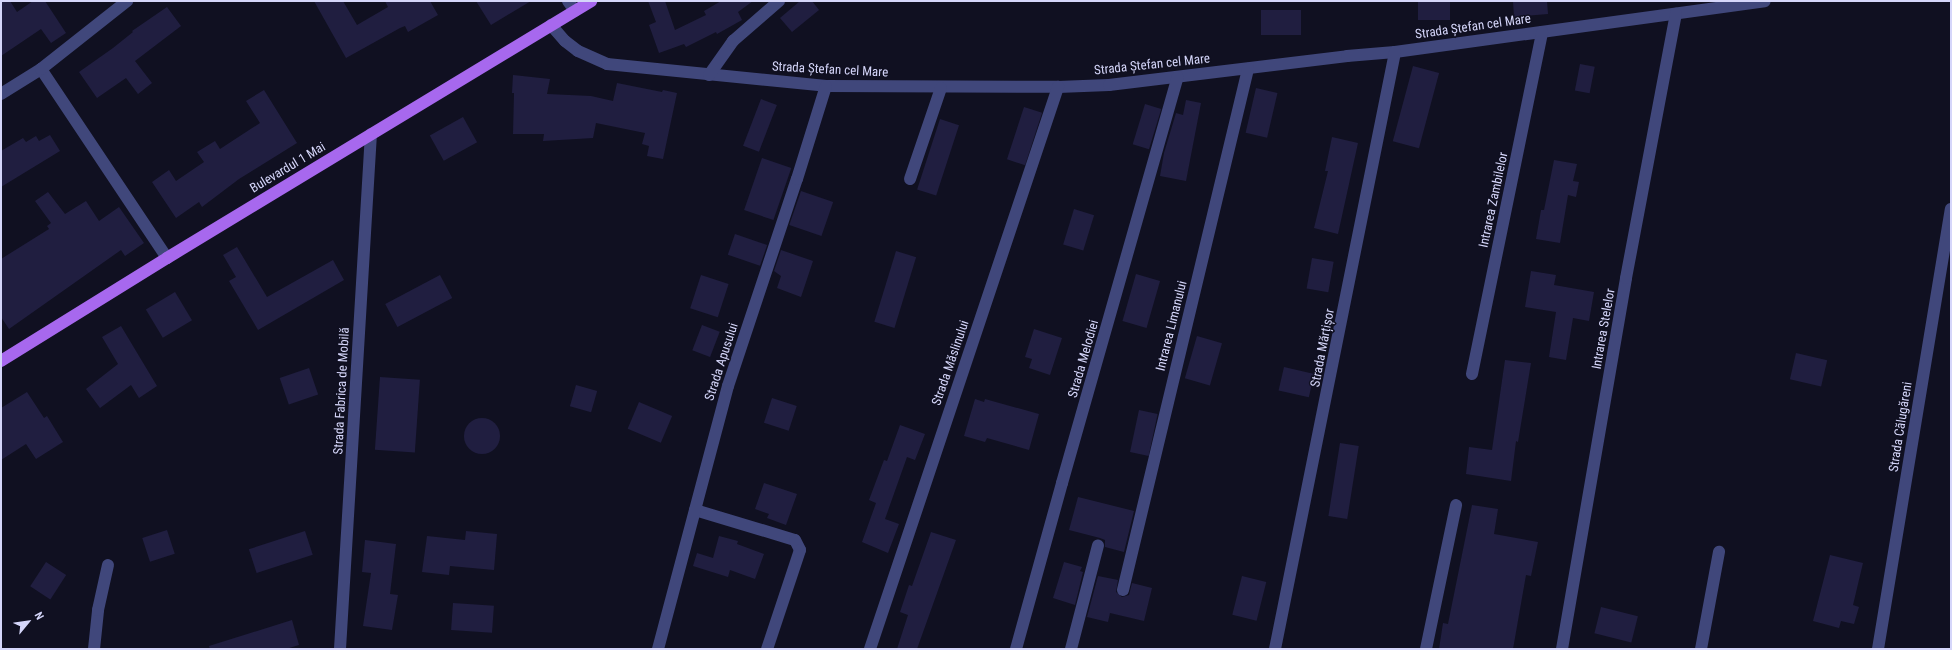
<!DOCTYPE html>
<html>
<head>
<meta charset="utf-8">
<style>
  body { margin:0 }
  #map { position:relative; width:1952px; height:650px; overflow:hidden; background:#101021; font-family:"Roboto Condensed",sans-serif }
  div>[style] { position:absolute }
  .building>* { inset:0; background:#201e40; transform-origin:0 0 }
  .round { border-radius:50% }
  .minor>* { height:12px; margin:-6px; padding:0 6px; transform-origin:6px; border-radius:6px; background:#40477b }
  .major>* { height:12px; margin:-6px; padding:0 6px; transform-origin:6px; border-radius:6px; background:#a768ee }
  span { translate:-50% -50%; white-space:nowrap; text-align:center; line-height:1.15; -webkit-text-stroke:3px #101021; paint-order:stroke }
  .street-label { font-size:13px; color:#d5d6fa }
  .frame { position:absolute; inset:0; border:2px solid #d5d6fa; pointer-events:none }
  .north { position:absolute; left:8px; top:602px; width:40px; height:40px; -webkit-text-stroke:3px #101021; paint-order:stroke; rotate:61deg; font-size:11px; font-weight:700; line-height:16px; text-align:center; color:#d5d6fa }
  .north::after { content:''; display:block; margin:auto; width:14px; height:18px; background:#d5d6fa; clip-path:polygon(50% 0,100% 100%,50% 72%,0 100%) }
</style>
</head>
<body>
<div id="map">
  <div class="building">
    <i style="clip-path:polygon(1px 1px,10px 1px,17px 12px,33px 1px,45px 1px,66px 33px,51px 43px,41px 29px,1px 56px)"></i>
    <i style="clip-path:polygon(314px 1px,343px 1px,357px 25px,388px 7px,385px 1px,430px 1px,438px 15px,408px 32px,405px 26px,400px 28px,346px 58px)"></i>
    <i style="clip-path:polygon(476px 1px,531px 1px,491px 25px)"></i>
    <i style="clip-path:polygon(648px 1px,665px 1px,675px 30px,706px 15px,704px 11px,721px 1px,753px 1px,738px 12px,742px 20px,717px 34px,716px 32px,686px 47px,684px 44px,659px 53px,649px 25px,656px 22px)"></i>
    <i style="clip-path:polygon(800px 1px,812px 1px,819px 10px,792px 32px,780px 18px)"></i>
    <i style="left:1418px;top:1px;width:32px;height:19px"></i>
    <i style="clip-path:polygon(1513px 1px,1547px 1px,1548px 14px,1514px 17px)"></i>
    <i style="clip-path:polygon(167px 7px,181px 26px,135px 61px,152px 83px,138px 94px,126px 78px,97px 98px,79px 72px,113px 48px,133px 32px,132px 31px)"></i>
    <i style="left:1261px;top:10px;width:40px;height:25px"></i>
    <i style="left:1580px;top:64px;width:15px;height:27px;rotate:11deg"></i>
    <i style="left:1413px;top:66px;width:27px;height:78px;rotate:15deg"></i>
    <i style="clip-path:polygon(513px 75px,550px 79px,547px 94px,591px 96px,613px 101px,617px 83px,662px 92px,663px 90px,677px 93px,663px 159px,647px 156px,649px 146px,642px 144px,645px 133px,596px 123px,593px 138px,543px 141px,544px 134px,513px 134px,514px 93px,512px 93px)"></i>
    <i style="left:1256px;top:88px;width:22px;height:46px;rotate:13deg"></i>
    <i style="clip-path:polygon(264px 90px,297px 143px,239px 179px,202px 207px,199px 202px,176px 218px,152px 182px,169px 170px,176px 181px,204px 162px,197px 152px,215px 141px,220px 149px,260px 123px,246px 101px)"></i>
    <i style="left:761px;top:99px;width:17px;height:50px;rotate:21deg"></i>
    <i style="clip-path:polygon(1186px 100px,1201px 103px,1186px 181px,1160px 176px,1164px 153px,1176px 113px,1183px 115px)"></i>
    <i style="left:1145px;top:104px;width:17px;height:42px;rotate:17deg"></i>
    <i style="left:1024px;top:107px;width:19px;height:55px;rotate:18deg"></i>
    <i style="left:463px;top:117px;width:29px;height:38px;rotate:61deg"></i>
    <i style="left:940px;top:119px;width:20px;height:74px;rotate:18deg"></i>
    <i style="clip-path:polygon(50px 135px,60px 151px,1px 187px,1px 151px,23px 138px,26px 142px,36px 136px,39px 141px)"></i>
    <i style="clip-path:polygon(1332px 137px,1358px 143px,1338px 234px,1314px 228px,1328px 171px,1325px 171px)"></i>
    <i style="left:762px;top:158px;width:31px;height:55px;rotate:19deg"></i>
    <i style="clip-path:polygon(1554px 160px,1577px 164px,1573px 181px,1579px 182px,1576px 197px,1568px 195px,1560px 243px,1536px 239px,1541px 210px,1544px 210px)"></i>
    <i style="left:801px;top:191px;width:34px;height:36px;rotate:19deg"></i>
    <i style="clip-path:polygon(48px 192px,65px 214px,86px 201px,99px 221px,119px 207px,144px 243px,125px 256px,121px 250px,9px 329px,1px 317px,1px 259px,49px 229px,47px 226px,51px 223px,35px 201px)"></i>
    <i style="left:1074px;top:209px;width:21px;height:37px;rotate:17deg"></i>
    <i style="left:735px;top:234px;width:34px;height:22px;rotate:19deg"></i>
    <i style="clip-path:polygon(237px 247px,267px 297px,333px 260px,344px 280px,258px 330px,229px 281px,236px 277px,223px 255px)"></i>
    <i style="clip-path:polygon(781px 250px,813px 261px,801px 297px,777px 288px,781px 276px,774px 271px)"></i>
    <i style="left:896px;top:251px;width:21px;height:74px;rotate:17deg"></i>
    <i style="left:1312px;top:258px;width:22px;height:31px;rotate:10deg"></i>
    <i style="clip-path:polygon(1531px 271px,1556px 275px,1554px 285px,1594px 292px,1589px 321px,1573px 318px,1566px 360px,1549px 357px,1556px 312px,1525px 307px)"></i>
    <i style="left:1136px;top:274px;width:25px;height:49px;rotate:16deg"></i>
    <i style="left:440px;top:275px;width:26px;height:62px;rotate:62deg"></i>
    <i style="left:701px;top:275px;width:29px;height:35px;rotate:18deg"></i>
    <i style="left:175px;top:292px;width:33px;height:34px;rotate:59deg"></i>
    <i style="left:702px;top:325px;width:19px;height:27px;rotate:21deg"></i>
    <i style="clip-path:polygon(121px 326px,157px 386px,139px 398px,131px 385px,100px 408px,86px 389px,118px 364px,102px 337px)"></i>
    <i style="clip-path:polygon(1034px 329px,1062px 338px,1050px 375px,1029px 368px,1032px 359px,1025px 357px)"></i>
    <i style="left:1197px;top:336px;width:26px;height:44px;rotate:16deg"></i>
    <i style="left:1796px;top:353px;width:32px;height:27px;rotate:13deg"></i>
    <i style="clip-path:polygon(1505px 360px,1531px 363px,1518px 442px,1516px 441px,1511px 481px,1466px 474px,1469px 447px,1492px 450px)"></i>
    <i style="left:1284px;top:367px;width:31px;height:24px;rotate:13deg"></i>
    <i style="left:309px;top:368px;width:28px;height:31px;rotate:71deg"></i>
    <i style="left:380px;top:377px;width:40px;height:73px;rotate:4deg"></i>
    <i style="left:576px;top:385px;width:22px;height:22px;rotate:16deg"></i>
    <i style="clip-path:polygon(27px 392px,44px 418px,47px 416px,63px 442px,36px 459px,26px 444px,1px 460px,1px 408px)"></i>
    <i style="left:772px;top:398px;width:26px;height:26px;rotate:18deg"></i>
    <i style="clip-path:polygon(975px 399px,984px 402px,985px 399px,1039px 414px,1029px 450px,987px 438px,985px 442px,964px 436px)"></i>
    <i style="left:639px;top:402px;width:36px;height:29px;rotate:23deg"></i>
    <i style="left:1139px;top:410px;width:19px;height:43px;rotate:12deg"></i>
    <i class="round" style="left:464px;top:418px;width:36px;height:36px"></i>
    <i style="clip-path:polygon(900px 425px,925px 434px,915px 460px,907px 457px,885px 519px,899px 524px,888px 553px,862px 542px,876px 503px,869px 500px,884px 460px,887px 461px)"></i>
    <i style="left:1340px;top:443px;width:19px;height:74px;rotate:9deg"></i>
    <i style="clip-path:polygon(764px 483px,797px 494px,786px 525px,767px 518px,769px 514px,755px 509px)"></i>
    <i style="clip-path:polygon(1078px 497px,1134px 511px,1124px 552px,1105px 547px,1105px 540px,1100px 538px,1069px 530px)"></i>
    <i style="clip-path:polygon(1472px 505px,1498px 509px,1494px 534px,1538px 542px,1531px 576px,1526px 575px,1513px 649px,1439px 649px,1443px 623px,1448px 624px)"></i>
    <i style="left:167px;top:530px;width:25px;height:26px;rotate:72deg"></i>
    <i style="left:305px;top:531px;width:25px;height:59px;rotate:72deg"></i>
    <i style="clip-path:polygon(466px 531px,497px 534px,494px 570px,450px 566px,449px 575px,422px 572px,427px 536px,465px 540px)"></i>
    <i style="clip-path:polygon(931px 532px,956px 540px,917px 649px,897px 649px,908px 615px,900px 612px,909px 585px,912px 586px)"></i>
    <i style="clip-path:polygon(719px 536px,738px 541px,737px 544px,764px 554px,755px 579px,730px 570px,728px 577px,693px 566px,697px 553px,713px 558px)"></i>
    <i style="clip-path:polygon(365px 540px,396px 544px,390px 594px,398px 595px,392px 630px,363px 626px,371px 573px,362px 572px)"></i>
    <i style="clip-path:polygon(1830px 555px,1863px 563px,1853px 605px,1859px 607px,1854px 624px,1841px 621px,1839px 628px,1813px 621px)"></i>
    <i style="left:46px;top:562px;width:24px;height:29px;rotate:33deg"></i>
    <i style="clip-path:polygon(1064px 562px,1082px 567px,1080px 571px,1083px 572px,1075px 605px,1053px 598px)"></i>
    <i style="clip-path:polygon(1098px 576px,1118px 580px,1116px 592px,1122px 597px,1129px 595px,1132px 583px,1152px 588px,1144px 621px,1110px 613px,1108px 622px,1087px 617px)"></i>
    <i style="left:1242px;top:576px;width:25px;height:40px;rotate:14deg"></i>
    <i style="left:453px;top:603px;width:41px;height:27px;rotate:4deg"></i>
    <i style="left:1601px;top:607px;width:38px;height:27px;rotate:14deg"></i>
    <i style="clip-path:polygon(292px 620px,299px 645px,286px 649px,210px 649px,209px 646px)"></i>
  </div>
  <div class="minor">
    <i style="left:568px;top:1px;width:12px;rotate:55deg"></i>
    <i style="left:551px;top:25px;width:21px;rotate:49deg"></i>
    <i style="left:565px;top:41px;width:16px;rotate:38deg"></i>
    <i style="left:578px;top:51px;width:32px;rotate:24deg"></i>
    <i style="left:607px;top:64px;width:220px;rotate:5.7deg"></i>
    <i style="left:826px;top:86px;width:232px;rotate:0.2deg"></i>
    <i style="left:1058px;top:87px;width:51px;rotate:-2.2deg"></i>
    <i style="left:1109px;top:85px;width:240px;rotate:-6.9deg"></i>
    <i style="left:1347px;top:56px;width:48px;rotate:-4.8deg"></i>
    <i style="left:1395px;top:52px;width:373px;rotate:-7.8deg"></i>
    <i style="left:41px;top:69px;width:227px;rotate:56.3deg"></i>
    <i style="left:709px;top:75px;width:42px;rotate:-54.8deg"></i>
    <i style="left:733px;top:41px;width:61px;rotate:-41deg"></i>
    <i style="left:1px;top:94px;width:47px;rotate:-32deg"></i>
    <i style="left:41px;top:69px;width:110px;rotate:-38.3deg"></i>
    <i style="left:910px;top:179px;width:96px;rotate:-71.2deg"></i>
    <i style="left:1472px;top:374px;width:349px;rotate:-78.4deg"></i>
    <i style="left:695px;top:510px;width:104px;rotate:16.7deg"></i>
    <i style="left:795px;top:540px;width:11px;rotate:63deg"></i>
    <i style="left:800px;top:550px;width:104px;rotate:108.4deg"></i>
    <i style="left:1123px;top:590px;width:536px;rotate:-76.51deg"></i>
    <i style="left:94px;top:649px;width:39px;rotate:-84deg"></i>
    <i style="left:98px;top:610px;width:46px;rotate:-77.5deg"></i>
    <i style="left:340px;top:649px;width:516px;rotate:-86.56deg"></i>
    <i style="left:658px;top:649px;width:272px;rotate:-75.1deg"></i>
    <i style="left:728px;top:386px;width:218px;rotate:-71.6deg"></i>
    <i style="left:797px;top:179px;width:97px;rotate:-72.7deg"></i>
    <i style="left:870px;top:649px;width:593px;rotate:-71.5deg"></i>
    <i style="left:1016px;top:649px;width:172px;rotate:-74.5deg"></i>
    <i style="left:1062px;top:483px;width:422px;rotate:-74.1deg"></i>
    <i style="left:1071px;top:649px;width:107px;rotate:-75.4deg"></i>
    <i style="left:1275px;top:649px;width:609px;rotate:-78.63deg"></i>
    <i style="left:1426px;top:649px;width:147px;rotate:-78.2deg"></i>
    <i style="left:1562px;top:649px;width:376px;rotate:-80.2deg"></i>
    <i style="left:1626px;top:278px;width:269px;rotate:-79.3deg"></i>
    <i style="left:1701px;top:649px;width:99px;rotate:-79.5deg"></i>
    <i style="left:1878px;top:649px;width:446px;rotate:-80.6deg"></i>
  </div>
  <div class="major">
    <i style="left:1px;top:361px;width:195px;rotate:-31.8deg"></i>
    <i style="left:167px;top:258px;width:496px;rotate:-31.2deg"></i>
  </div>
  <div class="street-label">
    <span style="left:1473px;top:27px;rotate:-8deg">Strada Ștefan cel Mare</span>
    <span style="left:1152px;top:65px;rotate:-6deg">Strada Ștefan cel Mare</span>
    <span style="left:830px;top:70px;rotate:3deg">Strada Ștefan cel Mare</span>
    <span style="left:288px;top:168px;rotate:-31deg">Bulevardul 1 Mai</span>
    <span style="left:1494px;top:200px;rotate:-78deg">Intrarea Zambilelor</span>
    <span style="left:1172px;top:326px;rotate:-76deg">Intrarea Limanului</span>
    <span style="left:1604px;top:329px;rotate:-80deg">Intrarea Stelelor</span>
    <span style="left:1323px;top:348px;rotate:-79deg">Strada Mărțișor</span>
    <span style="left:1084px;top:359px;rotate:-74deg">Strada Melodiei</span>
    <span style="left:722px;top:362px;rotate:-72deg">Strada Apusului</span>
    <span style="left:951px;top:363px;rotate:-71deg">Strada Măslinului</span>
    <span style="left:342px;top:391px;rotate:-87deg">Strada Fabrica de Mobilă</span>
    <span style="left:1901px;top:427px;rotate:-81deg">Strada Călugăreni</span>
  </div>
  <div class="frame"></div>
  <div class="north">N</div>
</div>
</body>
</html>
